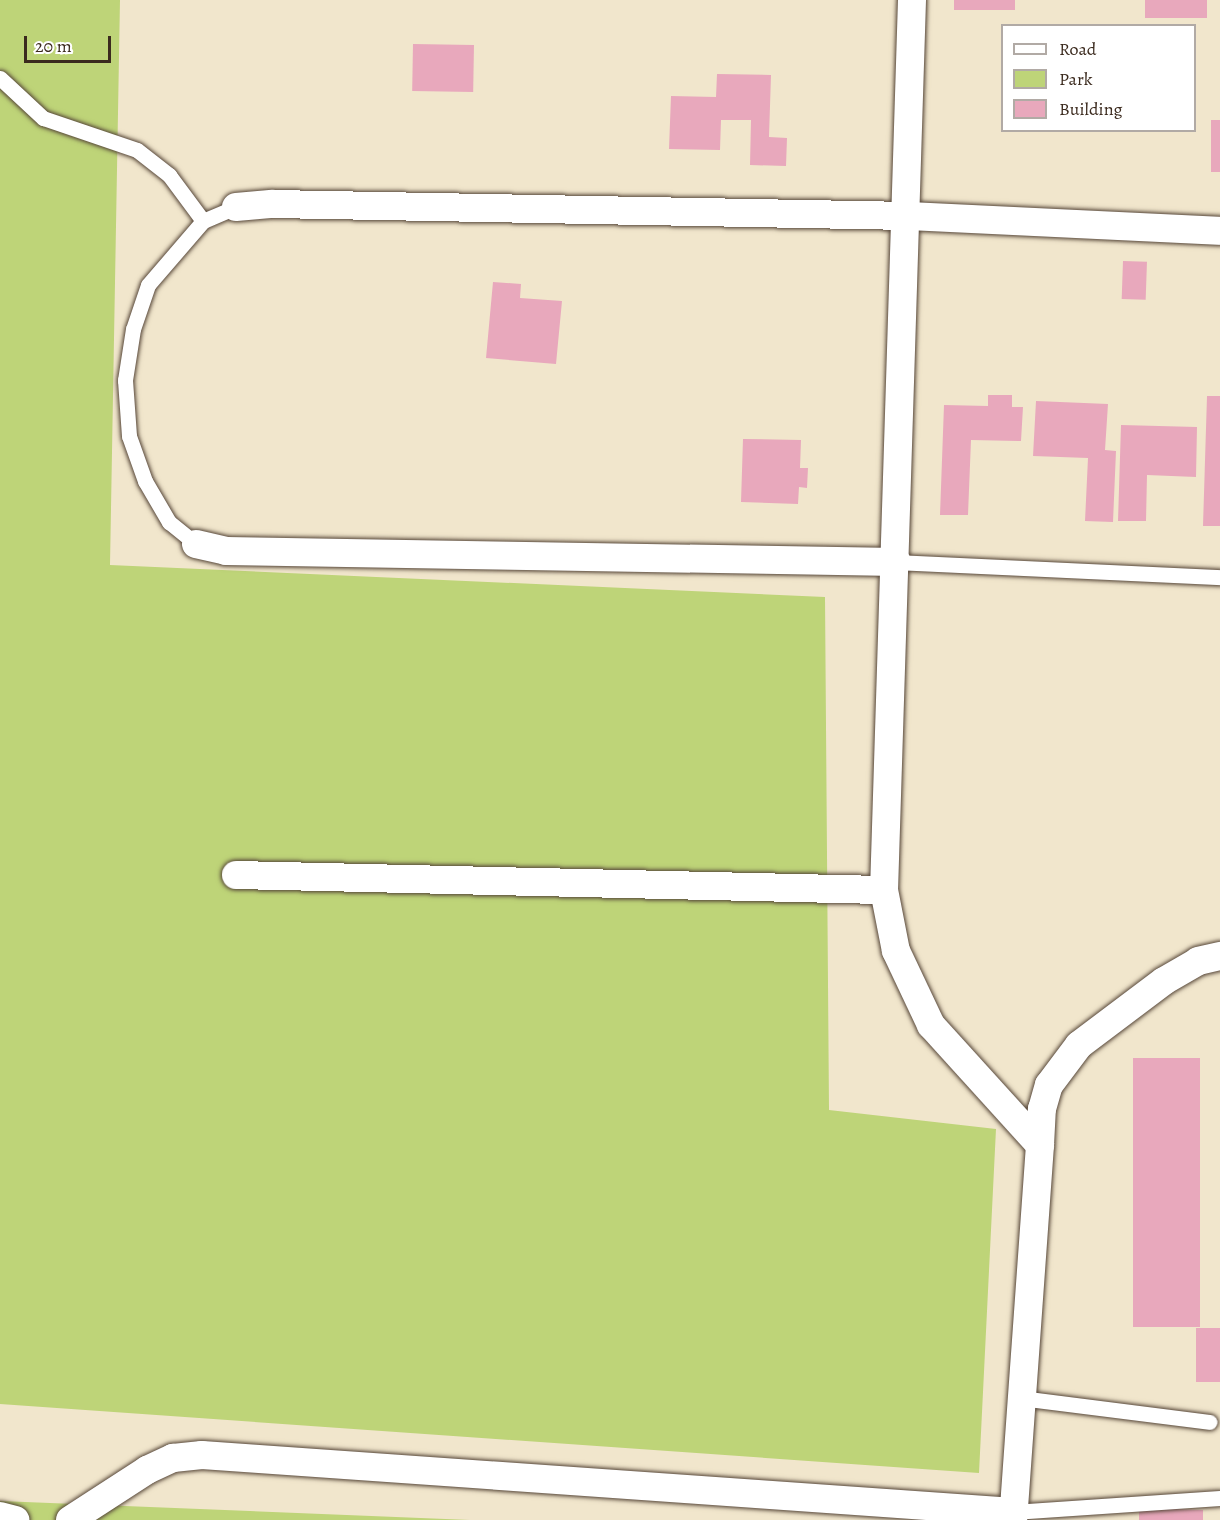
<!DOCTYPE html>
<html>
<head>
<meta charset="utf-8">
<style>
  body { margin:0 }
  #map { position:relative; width:1220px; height:1520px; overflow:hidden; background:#f1e6cc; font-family:Alegreya,serif }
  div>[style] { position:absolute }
  .green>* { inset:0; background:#bed478 }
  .building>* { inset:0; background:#e8a8bc; transform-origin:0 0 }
  .roads { filter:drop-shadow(0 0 2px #564638) drop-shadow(0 0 2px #564638) }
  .lane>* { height:15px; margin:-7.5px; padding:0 7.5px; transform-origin:7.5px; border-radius:7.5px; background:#fff }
  .street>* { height:28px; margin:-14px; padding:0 14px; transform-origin:14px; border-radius:14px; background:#fff }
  span { translate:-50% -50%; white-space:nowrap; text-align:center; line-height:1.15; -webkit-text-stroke:4.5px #fff; paint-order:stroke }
  .legend { position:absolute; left:1001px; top:24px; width:195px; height:108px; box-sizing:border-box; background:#fff; border:2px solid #b1aaa5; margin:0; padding:8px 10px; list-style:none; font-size:18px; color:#3b2a1e }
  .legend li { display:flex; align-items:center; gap:12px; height:30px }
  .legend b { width:30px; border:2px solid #b1aaa5 }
  .scale { position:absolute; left:24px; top:36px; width:87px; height:27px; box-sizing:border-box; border:3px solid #3b2a1e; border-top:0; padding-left:8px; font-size:18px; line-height:21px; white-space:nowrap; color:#3b2a1e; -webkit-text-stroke:4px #fff; paint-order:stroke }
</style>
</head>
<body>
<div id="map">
  <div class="green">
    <i style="clip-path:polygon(0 0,120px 0,110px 565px,825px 597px,829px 1110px,996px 1129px,979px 1473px,0 1404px)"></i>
    <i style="clip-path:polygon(0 1501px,470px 1520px,0 1520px)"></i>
  </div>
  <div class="building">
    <i style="left:954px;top:0;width:61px;height:10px"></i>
    <i style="left:1145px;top:0;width:62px;height:18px"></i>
    <i style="left:413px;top:44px;width:61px;height:47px;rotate:1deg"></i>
    <i style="clip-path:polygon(717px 74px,771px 75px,769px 137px,787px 138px,786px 166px,750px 165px,751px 120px,721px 120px,720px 150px,669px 149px,671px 96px,716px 97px)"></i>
    <i style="left:1211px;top:120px;width:9px;height:52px"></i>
    <i style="left:1123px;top:261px;width:24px;height:38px;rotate:2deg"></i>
    <i style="clip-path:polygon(493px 282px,521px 284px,520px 298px,562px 301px,556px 364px,486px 358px)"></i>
    <i style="clip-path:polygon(988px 395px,1012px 395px,1012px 407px,1023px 407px,1021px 441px,971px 440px,968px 515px,940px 515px,944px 405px,988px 406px)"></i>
    <i style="clip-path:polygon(1207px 396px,1220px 396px,1220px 526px,1203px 526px)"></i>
    <i style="clip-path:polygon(1036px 401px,1108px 404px,1105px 450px,1116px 451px,1113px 522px,1085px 521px,1088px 458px,1033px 456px)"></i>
    <i style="clip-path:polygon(1121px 425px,1197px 427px,1196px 477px,1147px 475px,1146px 521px,1118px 521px)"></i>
    <i style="clip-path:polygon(743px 439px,801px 440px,800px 468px,808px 468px,807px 488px,799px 487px,798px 504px,741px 502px)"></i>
    <i style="left:1133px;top:1058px;width:67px;height:269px"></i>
    <i style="left:1196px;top:1328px;width:24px;height:54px"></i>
    <i style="clip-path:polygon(1139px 1508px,1203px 1510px,1203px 1520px,1139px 1520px)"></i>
  </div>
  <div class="roads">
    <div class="lane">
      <i style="left:0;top:78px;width:59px;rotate:42.9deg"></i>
      <i style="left:43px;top:118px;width:99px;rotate:18.8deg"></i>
      <i style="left:137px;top:150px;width:41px;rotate:38deg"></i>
      <i style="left:169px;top:175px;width:57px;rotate:53.5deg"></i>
      <i style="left:203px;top:221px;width:84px;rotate:130.7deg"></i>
      <i style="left:148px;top:285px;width:46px;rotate:108.8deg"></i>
      <i style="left:133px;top:329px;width:52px;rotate:98.9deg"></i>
      <i style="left:125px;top:380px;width:56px;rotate:85.9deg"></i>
      <i style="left:129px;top:436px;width:48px;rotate:70.4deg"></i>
      <i style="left:145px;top:481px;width:48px;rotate:59.7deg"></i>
      <i style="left:169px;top:522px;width:35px;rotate:39deg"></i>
      <i style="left:203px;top:221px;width:36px;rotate:-23deg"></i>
      <i style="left:897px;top:562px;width:323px;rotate:2.7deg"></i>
      <i style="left:1020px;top:1398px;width:191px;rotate:7.2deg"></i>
      <i style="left:1013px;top:1512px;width:207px;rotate:-3.9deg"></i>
    </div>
    <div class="street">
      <i style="left:912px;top:0;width:890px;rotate:91.8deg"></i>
      <i style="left:884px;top:890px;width:62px;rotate:78.9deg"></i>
      <i style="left:896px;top:951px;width:82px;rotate:64.7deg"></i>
      <i style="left:931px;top:1025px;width:162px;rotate:47.8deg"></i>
      <i style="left:1040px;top:1145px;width:376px;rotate:94.1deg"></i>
      <i style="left:236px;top:207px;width:37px;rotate:-5deg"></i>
      <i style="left:273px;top:204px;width:634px;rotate:1.08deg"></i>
      <i style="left:907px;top:216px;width:313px;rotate:2.7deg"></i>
      <i style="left:196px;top:544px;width:31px;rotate:13deg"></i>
      <i style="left:226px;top:551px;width:671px;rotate:0.94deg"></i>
      <i style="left:236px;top:875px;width:648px;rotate:1.33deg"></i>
      <i style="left:1040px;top:1145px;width:36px;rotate:-87deg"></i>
      <i style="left:1042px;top:1109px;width:25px;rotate:-74deg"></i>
      <i style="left:1049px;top:1085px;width:50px;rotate:-53.1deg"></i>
      <i style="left:1079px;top:1045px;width:106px;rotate:-37deg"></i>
      <i style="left:1164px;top:981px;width:39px;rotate:-30deg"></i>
      <i style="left:1198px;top:961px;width:23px;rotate:-13deg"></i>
      <i style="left:0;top:1516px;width:16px;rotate:15deg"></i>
      <i style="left:70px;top:1520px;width:92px;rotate:-33deg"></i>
      <i style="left:147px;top:1470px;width:29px;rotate:-25deg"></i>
      <i style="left:173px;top:1458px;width:29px;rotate:-6deg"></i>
      <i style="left:202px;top:1455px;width:813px;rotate:4.02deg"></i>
    </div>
  </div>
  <ul class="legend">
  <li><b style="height:8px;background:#fff"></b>Road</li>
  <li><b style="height:16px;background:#bed478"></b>Park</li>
  <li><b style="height:16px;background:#e8a8bc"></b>Building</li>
  </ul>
  <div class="scale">20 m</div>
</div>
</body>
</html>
